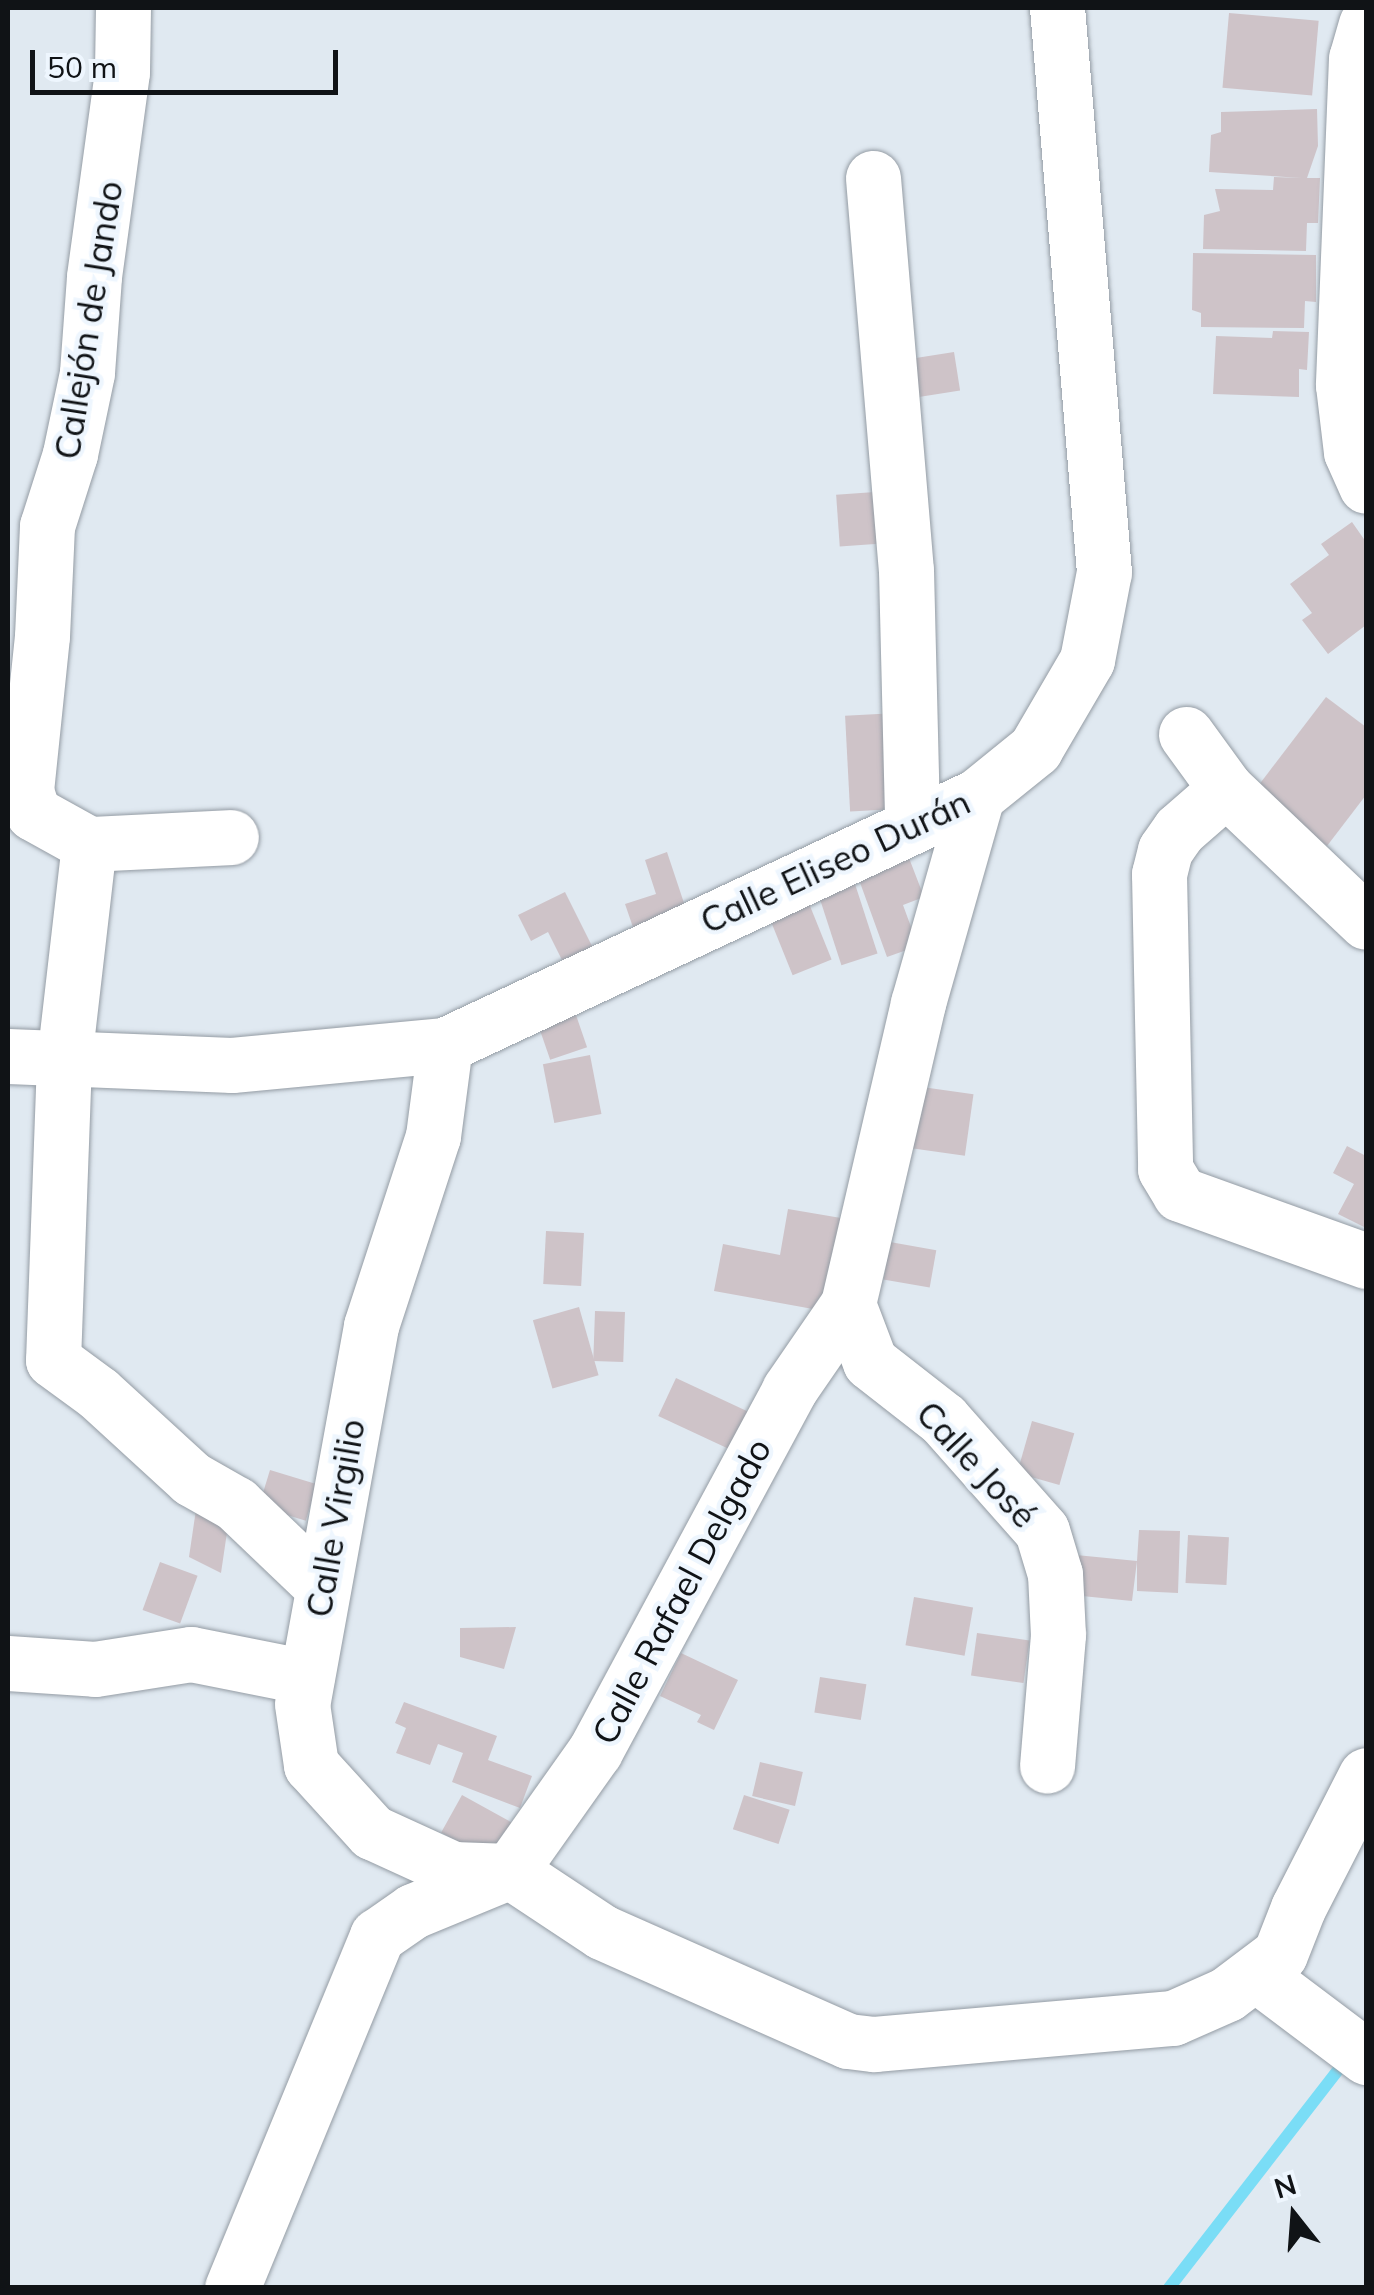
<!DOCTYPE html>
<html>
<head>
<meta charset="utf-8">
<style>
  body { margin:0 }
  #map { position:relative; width:1374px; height:2295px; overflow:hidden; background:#e0e9f1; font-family:Mulish,sans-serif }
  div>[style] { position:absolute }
  .stream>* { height:12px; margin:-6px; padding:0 6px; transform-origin:6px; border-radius:6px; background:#7addf6 }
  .building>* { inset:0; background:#cec3c8; transform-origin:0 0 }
  .roads { filter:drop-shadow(0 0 2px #949ca4) drop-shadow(0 0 2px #949ca4) }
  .minor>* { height:55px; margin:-27.5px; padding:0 27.5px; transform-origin:27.5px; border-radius:27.5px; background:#fff }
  span { translate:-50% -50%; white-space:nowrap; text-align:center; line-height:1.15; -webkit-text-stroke:9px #eef6fe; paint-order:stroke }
  .street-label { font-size:35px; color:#101316 }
  .frame { position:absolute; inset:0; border:10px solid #101316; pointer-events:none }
  .north { position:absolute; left:1244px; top:2165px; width:100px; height:100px; -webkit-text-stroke:8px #eef6fe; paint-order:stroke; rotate:343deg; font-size:28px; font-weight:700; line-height:40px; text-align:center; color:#101316 }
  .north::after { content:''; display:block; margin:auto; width:35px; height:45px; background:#101316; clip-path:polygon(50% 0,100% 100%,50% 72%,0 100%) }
  .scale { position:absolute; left:30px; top:50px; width:308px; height:45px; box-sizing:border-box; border:5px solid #101316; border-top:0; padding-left:12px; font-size:30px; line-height:35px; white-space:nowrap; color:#101316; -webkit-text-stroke:8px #eef6fe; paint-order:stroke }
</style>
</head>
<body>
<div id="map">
  <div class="stream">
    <i style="left:1169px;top:2288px;width:289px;rotate:-52.2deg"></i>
  </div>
  <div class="building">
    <i style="left:1229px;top:13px;width:90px;height:75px;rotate:5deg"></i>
    <i style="clip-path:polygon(1317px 109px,1318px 146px,1307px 178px,1320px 178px,1318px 223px,1307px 223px,1306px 251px,1203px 249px,1204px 215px,1220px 211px,1215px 189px,1273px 190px,1274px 177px,1302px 178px,1209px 172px,1211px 135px,1221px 132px,1221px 112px)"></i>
    <i style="clip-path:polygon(1193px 253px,1316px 255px,1316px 302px,1305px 301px,1304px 328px,1201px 327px,1201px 313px,1192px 310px)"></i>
    <i style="clip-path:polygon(1273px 331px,1309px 332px,1307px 370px,1299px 369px,1299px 397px,1213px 394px,1216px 336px,1272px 338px)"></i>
    <i style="left:954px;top:352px;width:39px;height:61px;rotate:81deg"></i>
    <i style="left:889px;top:491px;width:52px;height:53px;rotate:86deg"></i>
    <i style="clip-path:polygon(1352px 522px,1366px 542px,1366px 625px,1328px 654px,1302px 620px,1312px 613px,1290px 584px,1329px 555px,1321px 544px)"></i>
    <i style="clip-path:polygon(1326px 697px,1366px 727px,1366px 795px,1327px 846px,1255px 790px)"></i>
    <i style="left:897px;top:713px;width:96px;height:52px;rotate:87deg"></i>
    <i style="clip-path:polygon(667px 852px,689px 918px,636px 936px,625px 904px,656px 894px,645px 860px)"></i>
    <i style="clip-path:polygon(909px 858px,924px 897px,903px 905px,918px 946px,887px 957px,858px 877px)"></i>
    <i style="left:855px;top:884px;width:73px;height:38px;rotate:72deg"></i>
    <i style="clip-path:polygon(565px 892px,595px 952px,565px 966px,548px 932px,531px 941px,518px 915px)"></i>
    <i style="left:808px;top:901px;width:63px;height:42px;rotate:68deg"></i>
    <i style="left:576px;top:1015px;width:34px;height:39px;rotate:71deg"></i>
    <i style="left:590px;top:1055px;width:60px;height:48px;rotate:79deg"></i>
    <i style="left:922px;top:1087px;width:52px;height:62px;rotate:8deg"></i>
    <i style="clip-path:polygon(1347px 1146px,1366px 1156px,1366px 1228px,1338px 1214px,1354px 1184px,1333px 1173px)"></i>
    <i style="clip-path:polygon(788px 1209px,841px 1218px,824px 1311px,714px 1291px,723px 1244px,780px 1255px)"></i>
    <i style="left:546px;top:1231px;width:38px;height:53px;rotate:3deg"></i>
    <i style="left:890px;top:1242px;width:47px;height:38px;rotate:10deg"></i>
    <i style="left:579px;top:1307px;width:71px;height:48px;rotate:74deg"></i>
    <i style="left:595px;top:1311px;width:30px;height:50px;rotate:2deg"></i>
    <i style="left:676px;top:1378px;width:84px;height:42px;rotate:25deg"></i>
    <i style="left:1032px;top:1421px;width:44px;height:54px;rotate:16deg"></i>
    <i style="left:270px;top:1470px;width:49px;height:38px;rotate:17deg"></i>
    <i style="clip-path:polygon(198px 1496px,230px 1512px,221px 1573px,189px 1557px)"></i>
    <i style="clip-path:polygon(1139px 1530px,1180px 1531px,1178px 1593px,1137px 1591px,1137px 1561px,1132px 1601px,1062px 1594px,1066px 1554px,1137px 1561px)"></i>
    <i style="left:1188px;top:1535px;width:41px;height:48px;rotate:3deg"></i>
    <i style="left:160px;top:1562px;width:40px;height:51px;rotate:20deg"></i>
    <i style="left:914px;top:1597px;width:60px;height:49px;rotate:10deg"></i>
    <i style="clip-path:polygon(516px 1627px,504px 1669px,460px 1657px,460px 1628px)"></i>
    <i style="left:977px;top:1633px;width:53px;height:43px;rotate:8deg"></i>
    <i style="clip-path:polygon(681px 1653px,738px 1680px,714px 1730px,697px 1722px,701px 1715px,660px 1696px)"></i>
    <i style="left:820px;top:1677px;width:47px;height:36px;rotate:9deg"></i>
    <i style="clip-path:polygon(404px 1702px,497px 1736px,488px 1760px,532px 1776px,520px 1808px,452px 1782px,463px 1753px,438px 1744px,430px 1765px,396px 1753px,406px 1728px,395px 1723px)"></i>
    <i style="left:760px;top:1762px;width:44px;height:35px;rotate:13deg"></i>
    <i style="left:462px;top:1795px;width:70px;height:43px;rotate:29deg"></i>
    <i style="left:744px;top:1795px;width:48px;height:36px;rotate:18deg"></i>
  </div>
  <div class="roads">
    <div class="minor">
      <i style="left:123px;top:8px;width:64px;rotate:90.9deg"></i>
      <i style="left:122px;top:72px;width:207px;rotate:97.8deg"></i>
      <i style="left:94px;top:277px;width:96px;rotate:94.2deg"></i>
      <i style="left:87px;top:373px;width:83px;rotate:101.9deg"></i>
      <i style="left:70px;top:454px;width:76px;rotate:107.7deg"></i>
      <i style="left:47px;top:526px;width:110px;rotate:92.6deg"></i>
      <i style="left:42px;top:636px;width:156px;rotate:95.9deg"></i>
      <i style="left:26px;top:791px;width:23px;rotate:72deg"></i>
      <i style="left:33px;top:813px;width:64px;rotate:29deg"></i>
      <i style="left:89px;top:844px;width:142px;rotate:-2.8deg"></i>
      <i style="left:1366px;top:24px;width:35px;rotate:106deg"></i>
      <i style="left:1356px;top:58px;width:327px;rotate:92.3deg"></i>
      <i style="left:1343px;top:385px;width:67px;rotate:83.2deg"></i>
      <i style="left:1351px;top:452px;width:37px;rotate:66deg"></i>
      <i style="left:873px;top:178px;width:393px;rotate:85.2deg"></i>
      <i style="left:906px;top:570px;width:254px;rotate:88.6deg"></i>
      <i style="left:1186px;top:734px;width:68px;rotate:54deg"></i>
      <i style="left:1226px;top:789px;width:193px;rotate:43.5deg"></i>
      <i style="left:1226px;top:789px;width:62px;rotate:138.9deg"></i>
      <i style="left:1179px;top:830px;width:24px;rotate:125deg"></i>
      <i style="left:1165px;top:850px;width:25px;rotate:104deg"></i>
      <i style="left:1159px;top:874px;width:295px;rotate:88.8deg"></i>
      <i style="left:1165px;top:1169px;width:29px;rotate:59deg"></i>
      <i style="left:1180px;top:1194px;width:198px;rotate:19.8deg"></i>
      <i style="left:89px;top:844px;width:218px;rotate:96.6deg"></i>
      <i style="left:64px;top:1061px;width:299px;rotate:92.1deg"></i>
      <i style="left:53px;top:1360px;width:56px;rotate:36.3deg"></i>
      <i style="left:98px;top:1393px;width:127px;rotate:42.5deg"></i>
      <i style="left:192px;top:1479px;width:51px;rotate:29.6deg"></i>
      <i style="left:236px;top:1504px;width:120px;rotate:43.7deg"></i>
      <i style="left:445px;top:1045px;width:92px;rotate:97.5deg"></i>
      <i style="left:433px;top:1136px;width:200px;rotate:108.1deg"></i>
      <i style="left:371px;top:1326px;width:384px;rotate:100.3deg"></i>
      <i style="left:302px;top:1704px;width:62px;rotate:81.6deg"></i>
      <i style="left:311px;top:1765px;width:91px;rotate:47.7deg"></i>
      <i style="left:372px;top:1832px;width:89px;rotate:24.6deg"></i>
      <i style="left:453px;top:1869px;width:57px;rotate:2deg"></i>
      <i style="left:510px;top:1871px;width:110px;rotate:33.5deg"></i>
      <i style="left:602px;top:1932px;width:269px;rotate:23.9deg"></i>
      <i style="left:848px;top:2041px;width:26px;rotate:7deg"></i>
      <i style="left:874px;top:2044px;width:300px;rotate:-5deg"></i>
      <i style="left:1173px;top:2018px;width:59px;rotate:-24deg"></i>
      <i style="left:1227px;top:1994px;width:66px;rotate:-37deg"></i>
      <i style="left:1280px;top:1954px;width:49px;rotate:-68.6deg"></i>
      <i style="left:1298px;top:1908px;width:149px;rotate:-62.9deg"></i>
      <i style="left:8px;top:1056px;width:224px;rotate:2.3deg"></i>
      <i style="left:232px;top:1065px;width:214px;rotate:-5.4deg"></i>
      <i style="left:445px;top:1045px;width:587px;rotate:-25.08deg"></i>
      <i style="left:977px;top:796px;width:75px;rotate:-39deg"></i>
      <i style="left:1035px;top:749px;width:103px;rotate:-59.7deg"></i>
      <i style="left:1087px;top:660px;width:90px;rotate:-79.1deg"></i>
      <i style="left:1104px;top:572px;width:566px;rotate:-94.76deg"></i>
      <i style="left:848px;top:1304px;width:62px;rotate:69.2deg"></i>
      <i style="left:870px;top:1362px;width:93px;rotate:38deg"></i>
      <i style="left:943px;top:1419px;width:149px;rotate:48.5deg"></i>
      <i style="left:1042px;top:1531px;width:45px;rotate:73.2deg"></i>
      <i style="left:1055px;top:1574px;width:61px;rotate:87.2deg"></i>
      <i style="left:1058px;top:1635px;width:131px;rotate:94.8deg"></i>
      <i style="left:8px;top:1663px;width:87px;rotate:3.9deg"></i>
      <i style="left:95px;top:1669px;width:97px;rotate:-8.9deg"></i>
      <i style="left:191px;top:1654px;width:118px;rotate:11.2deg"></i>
      <i style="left:1256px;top:1974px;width:138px;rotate:37deg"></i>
      <i style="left:232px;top:2288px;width:381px;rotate:-67.6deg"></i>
      <i style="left:377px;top:1936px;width:44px;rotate:-34.8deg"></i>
      <i style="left:413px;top:1911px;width:105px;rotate:-22.4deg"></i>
      <i style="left:510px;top:1871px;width:147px;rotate:-54.7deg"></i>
      <i style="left:595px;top:1751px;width:410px;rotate:-61.7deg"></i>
      <i style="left:789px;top:1390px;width:104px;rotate:-55.5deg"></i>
      <i style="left:848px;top:1304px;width:309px;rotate:-76.9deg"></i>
      <i style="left:918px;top:1003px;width:215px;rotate:-74.1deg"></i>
    </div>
  </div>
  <div class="street-label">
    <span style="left:88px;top:320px;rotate:-81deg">Callejón de Jando</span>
    <span style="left:835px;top:861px;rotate:-25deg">Calle Eliseo Durán</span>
    <span style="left:977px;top:1464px;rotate:47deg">Calle José</span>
    <span style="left:335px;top:1518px;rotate:-80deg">Calle Virgilio</span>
    <span style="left:681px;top:1591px;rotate:-62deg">Calle Rafael Delgado</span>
  </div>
  <div class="frame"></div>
  <div class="north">N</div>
  <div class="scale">50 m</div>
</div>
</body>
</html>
